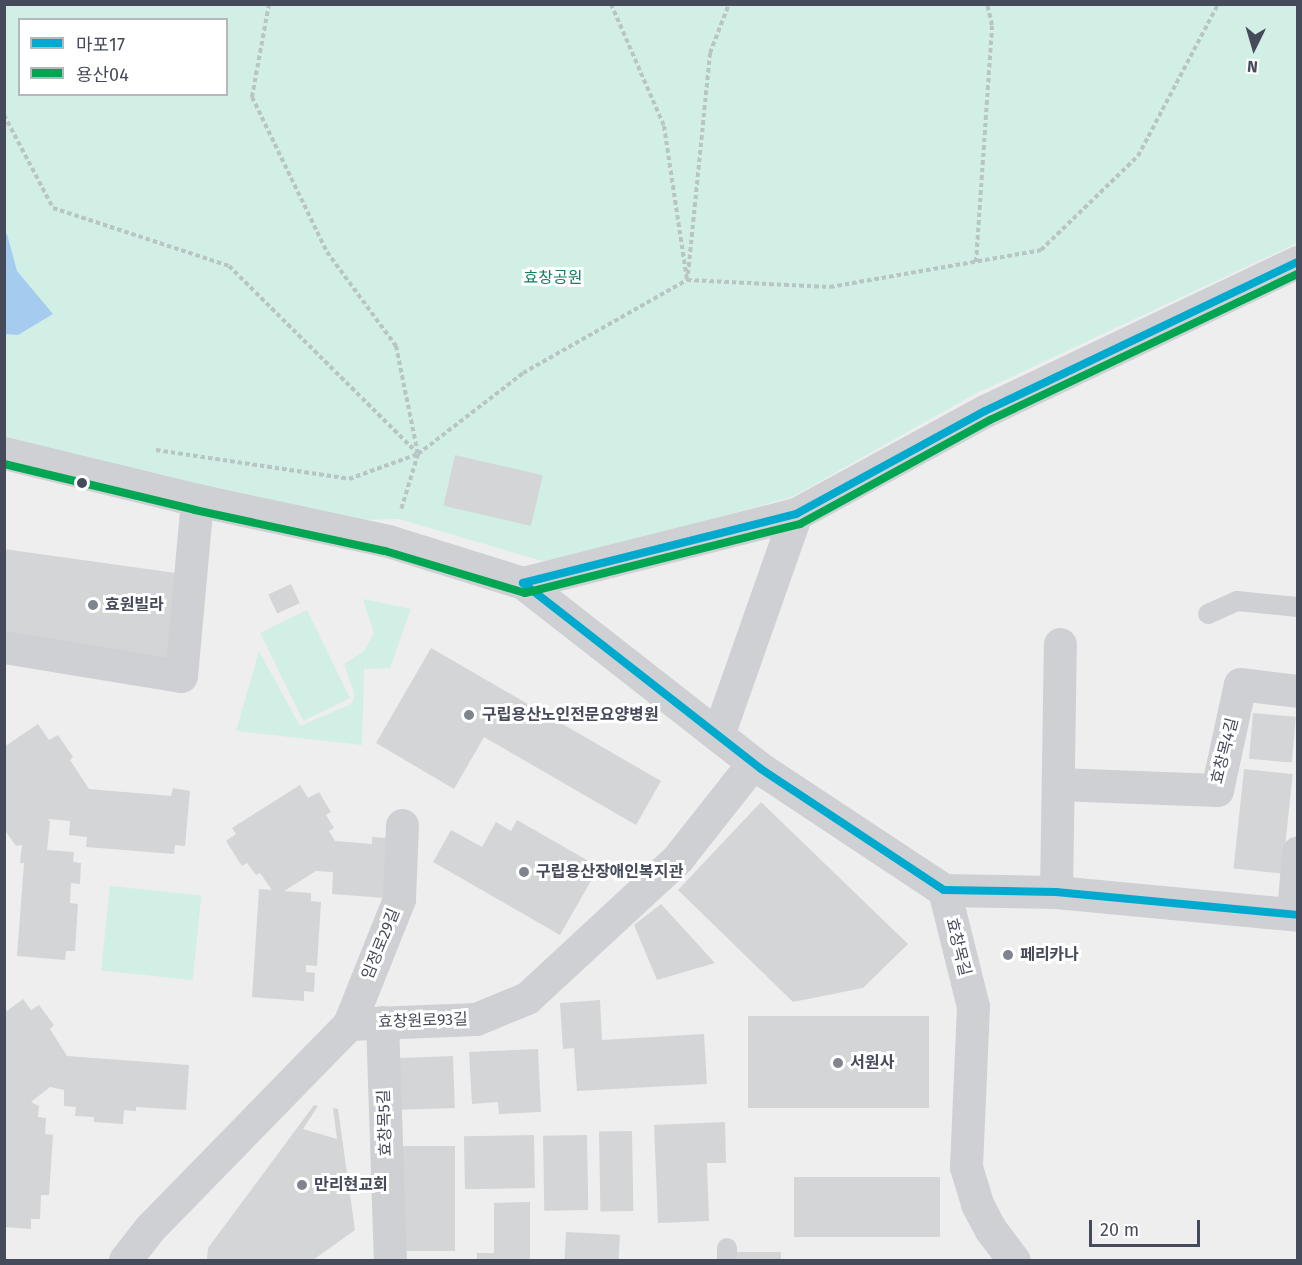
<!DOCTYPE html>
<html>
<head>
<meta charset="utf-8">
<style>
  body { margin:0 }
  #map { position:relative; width:1302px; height:1265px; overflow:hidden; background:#efeeee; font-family:"Fira Sans","Noto Sans KR",sans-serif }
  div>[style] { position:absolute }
  .green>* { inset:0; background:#d1efe4; transform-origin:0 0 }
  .water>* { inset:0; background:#a5ccee }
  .building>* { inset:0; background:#d4d5d7; transform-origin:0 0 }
  .path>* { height:4px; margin-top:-2px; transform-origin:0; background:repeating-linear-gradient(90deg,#b9c4c4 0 4.5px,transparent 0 7.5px) }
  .service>* { height:20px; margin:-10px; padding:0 10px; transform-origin:10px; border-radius:10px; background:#cfd0d4 }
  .minor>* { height:33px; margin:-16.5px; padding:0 16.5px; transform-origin:16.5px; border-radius:16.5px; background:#cfd0d4 }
  .tertiary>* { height:33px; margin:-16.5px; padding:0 16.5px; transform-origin:16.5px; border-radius:16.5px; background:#cfd0d4 }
  .bus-1>* { height:8px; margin:-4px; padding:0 4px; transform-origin:4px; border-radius:4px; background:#00a9ce }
  .bus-2>* { height:8px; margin:-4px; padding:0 4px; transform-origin:4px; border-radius:4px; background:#00a651 }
  .dots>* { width:16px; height:16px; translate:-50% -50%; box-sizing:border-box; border:3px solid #fff; border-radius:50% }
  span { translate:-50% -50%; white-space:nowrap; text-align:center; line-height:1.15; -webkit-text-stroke:6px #fff; paint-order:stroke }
  .park-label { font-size:16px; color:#147e63 }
  .poi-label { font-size:16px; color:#454b5b; font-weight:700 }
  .left { translate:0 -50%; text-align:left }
  .street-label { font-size:16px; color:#454b5b }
  .frame { position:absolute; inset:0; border:6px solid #454b5b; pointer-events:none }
  .legend { position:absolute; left:18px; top:18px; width:210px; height:78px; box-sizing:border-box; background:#fff; border:2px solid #b5b7bd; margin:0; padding:8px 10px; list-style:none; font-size:18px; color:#454b5b }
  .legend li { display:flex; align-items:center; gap:12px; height:30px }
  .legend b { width:30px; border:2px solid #b5b7bd }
  .north { position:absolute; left:1224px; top:18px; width:60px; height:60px; -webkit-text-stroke:4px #fff; paint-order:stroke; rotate:185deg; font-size:16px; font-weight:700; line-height:24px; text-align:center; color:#454b5b }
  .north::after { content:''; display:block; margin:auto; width:21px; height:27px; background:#454b5b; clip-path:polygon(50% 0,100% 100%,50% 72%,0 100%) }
  .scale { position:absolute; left:1089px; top:1220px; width:111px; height:27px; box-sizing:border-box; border:3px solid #454b5b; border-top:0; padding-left:8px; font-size:18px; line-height:21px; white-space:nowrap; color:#454b5b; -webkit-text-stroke:4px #fff; paint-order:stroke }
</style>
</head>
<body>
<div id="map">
  <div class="green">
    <i style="clip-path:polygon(evenodd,4px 5px,1297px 5px,1297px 243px,973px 395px,792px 497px,549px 563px,399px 519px,309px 521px,5px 443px,4px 5px,20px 20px,226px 20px,226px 94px,20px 94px,20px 20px)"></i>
    <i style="clip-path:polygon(363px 599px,411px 609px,390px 668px,364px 669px,362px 745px,236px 731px,259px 651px,300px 726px,351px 704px,355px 696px,344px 664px,364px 651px,374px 633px)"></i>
    <i style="left:307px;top:610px;width:98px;height:52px;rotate:64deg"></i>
    <i style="left:110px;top:886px;width:92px;height:85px;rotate:6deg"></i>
  </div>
  <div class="water">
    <i style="clip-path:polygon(4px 234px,7px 234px,17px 271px,53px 314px,18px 335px,5px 334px)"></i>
  </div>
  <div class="building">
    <i style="left:455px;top:455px;width:90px;height:52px;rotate:13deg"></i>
    <i style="left:4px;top:549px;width:184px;height:86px;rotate:8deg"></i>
    <i style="left:291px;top:584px;width:21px;height:25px;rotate:65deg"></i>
    <i style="clip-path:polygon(431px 648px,661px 781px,636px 825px,484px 737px,454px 789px,376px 743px)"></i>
    <i style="left:1253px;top:713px;width:43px;height:46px;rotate:5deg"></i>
    <i style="clip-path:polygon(38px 724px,49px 740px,58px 735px,73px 757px,70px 760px,89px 789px,171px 796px,173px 788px,190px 791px,185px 846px,175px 845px,174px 854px,86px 847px,87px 837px,69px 835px,70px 821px,48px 819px,50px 822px,47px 850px,74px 852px,73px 862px,81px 863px,80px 884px,71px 883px,70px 903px,78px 904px,75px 951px,66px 951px,65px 960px,17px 956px,24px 863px,20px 863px,22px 845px,16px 846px,4px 829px,4px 747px)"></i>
    <i style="left:1244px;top:769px;width:49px;height:100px;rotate:6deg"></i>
    <i style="clip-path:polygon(300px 785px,308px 798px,319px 792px,331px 812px,326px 815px,334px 828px,329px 831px,335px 841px,372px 844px,372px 837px,389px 838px,386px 898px,332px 894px,333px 872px,316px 871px,284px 891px,311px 893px,311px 901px,321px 902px,317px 966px,306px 965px,306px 972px,315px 973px,314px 992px,304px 991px,304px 1001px,252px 997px,259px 889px,272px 890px,260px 873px,256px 875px,247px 863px,242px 866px,226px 841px,236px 834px,232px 828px)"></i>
    <i style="clip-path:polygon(761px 802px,908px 944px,863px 988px,793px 1002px,678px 890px)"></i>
    <i style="clip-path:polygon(517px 820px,599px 867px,560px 935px,433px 862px,451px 830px,482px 847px,496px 822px,511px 831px)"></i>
    <i style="clip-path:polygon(661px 904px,715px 963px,657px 980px,634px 925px)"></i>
    <i style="clip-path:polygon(23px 999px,31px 1010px,39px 1005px,54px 1025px,50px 1029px,67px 1056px,189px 1065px,186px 1110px,136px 1107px,136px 1111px,124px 1110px,123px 1124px,94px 1122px,94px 1117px,75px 1116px,76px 1107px,64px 1106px,64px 1090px,50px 1087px,31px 1102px,39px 1106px,38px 1117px,46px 1118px,45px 1134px,53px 1135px,49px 1195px,41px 1195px,40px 1219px,31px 1219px,31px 1229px,4px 1227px,4px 1013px)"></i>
    <i style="clip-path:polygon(600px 1000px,602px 1040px,704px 1034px,707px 1084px,577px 1091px,574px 1048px,563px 1049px,560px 1003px)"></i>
    <i style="left:748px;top:1016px;width:181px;height:92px"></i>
    <i style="clip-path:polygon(538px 1049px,541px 1112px,499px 1114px,498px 1102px,472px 1104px,469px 1052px)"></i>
    <i style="left:453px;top:1056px;width:52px;height:54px;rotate:88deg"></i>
    <i style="clip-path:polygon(314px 1105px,318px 1106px,303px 1129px,337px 1139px,333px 1108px,338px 1109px,355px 1230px,313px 1260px,207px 1260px,208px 1248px)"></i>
    <i style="clip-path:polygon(725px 1122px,726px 1163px,707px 1163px,709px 1221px,658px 1223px,654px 1125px)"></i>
    <i style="left:632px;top:1131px;width:80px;height:33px;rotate:89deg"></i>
    <i style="left:534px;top:1135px;width:53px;height:70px;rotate:89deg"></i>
    <i style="left:587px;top:1135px;width:75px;height:44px;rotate:89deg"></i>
    <i style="left:455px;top:1146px;width:105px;height:60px;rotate:90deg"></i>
    <i style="left:940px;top:1177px;width:60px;height:146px;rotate:90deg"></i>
    <i style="clip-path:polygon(530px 1202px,530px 1260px,477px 1260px,477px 1253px,494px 1253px,494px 1203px)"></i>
    <i style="left:566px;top:1232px;width:54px;height:28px;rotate:3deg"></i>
    <i style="left:736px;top:1252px;width:45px;height:8px"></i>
  </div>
  <div class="path">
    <i style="left:269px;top:4px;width:95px;rotate:100.4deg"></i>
    <i style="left:252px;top:97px;width:172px;rotate:64.2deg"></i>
    <i style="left:327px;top:252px;width:117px;rotate:53.7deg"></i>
    <i style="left:396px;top:346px;width:110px;rotate:78.5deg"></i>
    <i style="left:418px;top:454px;width:59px;rotate:106.9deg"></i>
    <i style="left:611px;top:4px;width:133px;rotate:66.5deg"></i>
    <i style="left:664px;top:126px;width:156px;rotate:81.5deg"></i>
    <i style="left:4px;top:115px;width:105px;rotate:62.2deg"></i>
    <i style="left:53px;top:208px;width:185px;rotate:18.2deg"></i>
    <i style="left:229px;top:266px;width:264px;rotate:44.8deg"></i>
    <i style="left:976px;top:262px;width:238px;rotate:-86.1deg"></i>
    <i style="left:992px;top:25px;width:22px;rotate:-103deg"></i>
    <i style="left:688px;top:274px;width:222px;rotate:-84.3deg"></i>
    <i style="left:710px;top:53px;width:53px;rotate:-68.8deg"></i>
    <i style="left:156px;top:450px;width:195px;rotate:8.5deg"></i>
    <i style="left:349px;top:479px;width:73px;rotate:-19.9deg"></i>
    <i style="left:418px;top:454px;width:133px;rotate:-37.6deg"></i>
    <i style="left:523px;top:373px;width:189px;rotate:-29.6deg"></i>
    <i style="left:687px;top:280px;width:143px;rotate:2.8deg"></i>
    <i style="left:830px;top:287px;width:214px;rotate:-9.9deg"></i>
    <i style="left:1041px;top:250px;width:135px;rotate:-44.1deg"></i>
    <i style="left:1138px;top:156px;width:172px;rotate:-62.2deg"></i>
  </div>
  <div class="service">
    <i style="left:1208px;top:614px;width:32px;rotate:-24deg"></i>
    <i style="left:1237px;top:601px;width:61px;rotate:5.6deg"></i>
    <i style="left:727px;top:1248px;width:12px;rotate:90deg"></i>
  </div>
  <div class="minor">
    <i style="left:523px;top:583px;width:302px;rotate:38deg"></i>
    <i style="left:761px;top:769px;width:219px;rotate:33.5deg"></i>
    <i style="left:944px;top:890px;width:120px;rotate:76deg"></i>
    <i style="left:973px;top:1006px;width:161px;rotate:92.5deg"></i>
    <i style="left:966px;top:1167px;width:39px;rotate:73deg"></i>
    <i style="left:977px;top:1204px;width:30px;rotate:62deg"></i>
    <i style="left:991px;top:1230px;width:38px;rotate:53deg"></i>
    <i style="left:4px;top:647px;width:179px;rotate:9.3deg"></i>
    <i style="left:181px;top:676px;width:177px;rotate:-84.8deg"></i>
    <i style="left:718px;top:735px;width:234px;rotate:-70.6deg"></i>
    <i style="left:1058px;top:784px;width:159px;rotate:2.2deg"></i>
    <i style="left:1217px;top:790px;width:108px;rotate:-77.8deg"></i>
    <i style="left:1240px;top:684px;width:58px;rotate:6.9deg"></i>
    <i style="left:944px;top:890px;width:112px;rotate:1deg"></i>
    <i style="left:1056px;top:892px;width:243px;rotate:5.4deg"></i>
    <i style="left:1056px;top:892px;width:248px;rotate:-89.1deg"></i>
    <i style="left:1293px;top:914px;width:62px;rotate:-85.4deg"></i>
    <i style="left:382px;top:1022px;width:238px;rotate:88.1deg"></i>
    <i style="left:349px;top:1024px;width:135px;rotate:-68.2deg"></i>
    <i style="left:399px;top:899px;width:74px;rotate:-87.7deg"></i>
    <i style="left:125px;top:1260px;width:39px;rotate:-52deg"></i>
    <i style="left:149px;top:1229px;width:286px;rotate:-45.7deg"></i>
    <i style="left:349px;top:1024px;width:127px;rotate:-2.3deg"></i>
    <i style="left:476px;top:1019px;width:55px;rotate:-22.4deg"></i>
    <i style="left:527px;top:998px;width:206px;rotate:-42.8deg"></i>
    <i style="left:678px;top:858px;width:121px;rotate:-51.7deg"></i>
  </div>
  <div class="tertiary">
    <i style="left:4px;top:453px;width:199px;rotate:13.7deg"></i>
    <i style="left:197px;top:500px;width:195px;rotate:12.1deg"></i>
    <i style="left:388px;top:541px;width:141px;rotate:17.3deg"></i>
    <i style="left:523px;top:583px;width:282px;rotate:-14.2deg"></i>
    <i style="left:796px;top:514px;width:215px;rotate:-28.6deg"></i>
    <i style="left:985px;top:411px;width:347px;rotate:-25.5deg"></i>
  </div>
  <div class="bus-1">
    <i style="left:523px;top:583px;width:302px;rotate:38deg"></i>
    <i style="left:761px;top:769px;width:219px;rotate:33.5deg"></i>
    <i style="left:944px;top:890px;width:112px;rotate:1deg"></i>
    <i style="left:1056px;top:892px;width:243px;rotate:5.4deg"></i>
    <i style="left:523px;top:583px;width:282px;rotate:-14.2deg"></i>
    <i style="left:796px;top:514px;width:215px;rotate:-28.6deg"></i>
    <i style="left:985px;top:411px;width:347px;rotate:-25.5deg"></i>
  </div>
  <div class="bus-2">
    <i style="left:4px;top:464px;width:196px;rotate:13.5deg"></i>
    <i style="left:195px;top:510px;width:194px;rotate:12.2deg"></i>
    <i style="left:385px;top:551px;width:146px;rotate:16.7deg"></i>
    <i style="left:525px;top:593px;width:284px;rotate:-14.1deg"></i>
    <i style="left:800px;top:524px;width:217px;rotate:-28.7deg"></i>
    <i style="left:990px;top:420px;width:341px;rotate:-25.4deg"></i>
  </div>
  <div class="dots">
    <i style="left:82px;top:483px;background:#454b5b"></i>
    <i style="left:93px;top:605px;background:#80848e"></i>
    <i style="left:469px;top:715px;background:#80848e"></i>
    <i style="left:524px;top:872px;background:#80848e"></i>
    <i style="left:1008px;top:955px;background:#80848e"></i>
    <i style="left:838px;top:1063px;background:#80848e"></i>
    <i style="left:302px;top:1185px;background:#80848e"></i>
  </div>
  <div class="park-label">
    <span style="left:553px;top:278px">효창공원</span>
  </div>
  <div class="poi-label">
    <span class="left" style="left:105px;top:605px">효원빌라</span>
    <span class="left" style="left:482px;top:715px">구립용산노인전문요양병원</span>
    <span class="left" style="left:536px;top:872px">구립용산장애인복지관</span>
    <span class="left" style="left:1020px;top:955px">페리카나</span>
    <span class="left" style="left:850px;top:1063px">서원사</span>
    <span class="left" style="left:314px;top:1185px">만리현교회</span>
  </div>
  <div class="street-label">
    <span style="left:1225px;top:751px;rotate:-76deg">효창목4길</span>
    <span style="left:381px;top:944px;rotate:-68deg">임정로29길</span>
    <span style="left:958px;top:947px;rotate:76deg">효창목길</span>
    <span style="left:423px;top:1021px;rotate:-2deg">효창원로93길</span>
    <span style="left:385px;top:1123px;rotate:-92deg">효창목5길</span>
  </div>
  <div class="frame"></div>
  <ul class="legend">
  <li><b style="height:8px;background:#00a9ce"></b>마포17</li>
  <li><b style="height:8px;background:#00a651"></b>용산04</li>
  </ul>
  <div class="north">N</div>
  <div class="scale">20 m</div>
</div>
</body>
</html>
